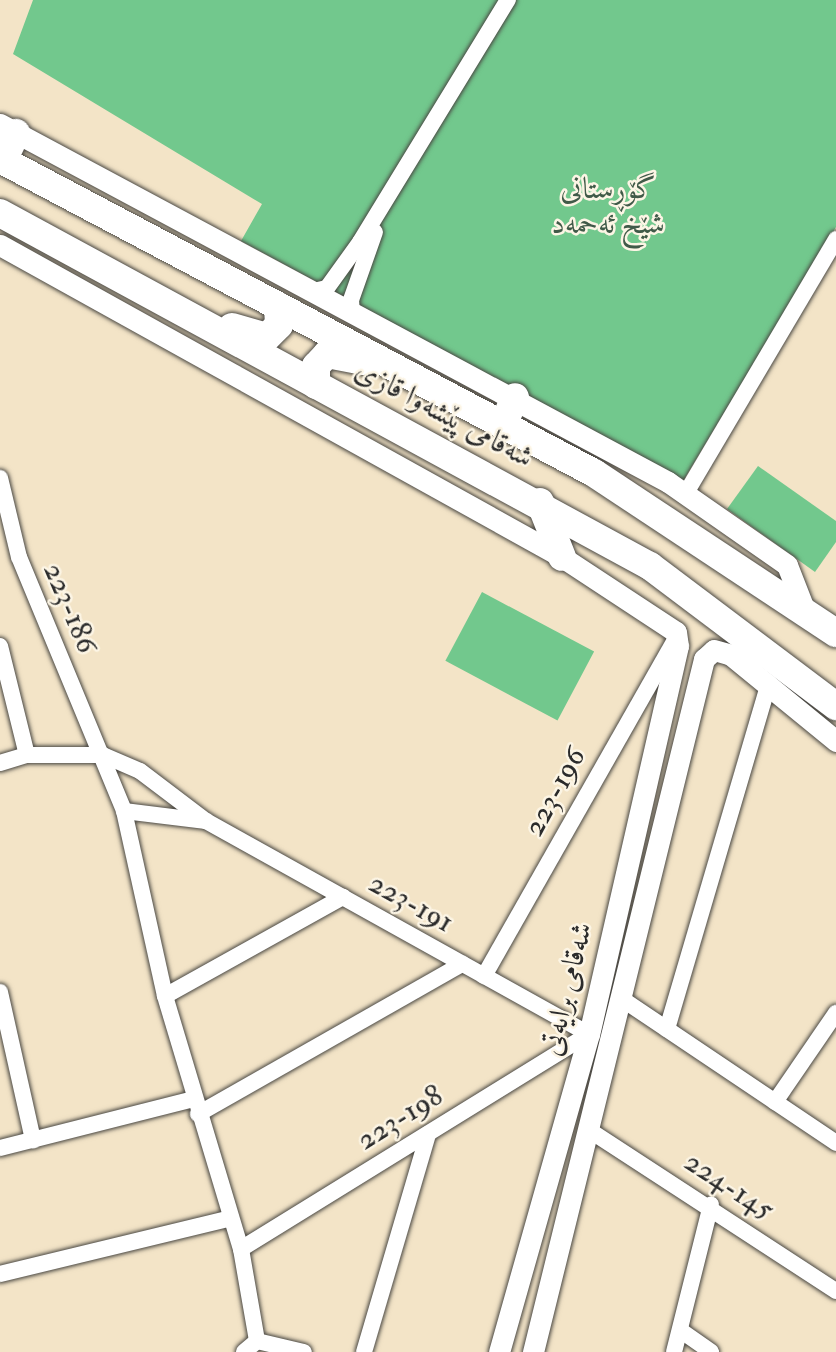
<!DOCTYPE html>
<html>
<head>
<meta charset="utf-8">
<style>
  body { margin:0 }
  #map { position:relative; width:836px; height:1352px; overflow:hidden; background:#f3e4c7; font-family:"IM FELL Double Pica",Amiri,serif }
  div>[style] { position:absolute }
  .green>* { inset:0; background:#72c88d; transform-origin:0 0 }
  .roads { filter:drop-shadow(0 0 2px #494742) drop-shadow(0 0 2px #494742) }
  .street>* { height:16px; margin:-8px; padding:0 8px; transform-origin:8px; border-radius:8px; background:#fff }
  .secondary>* { height:21px; margin:-10.5px; padding:0 10.5px; transform-origin:10.5px; border-radius:10.5px; background:#fff }
  .highway>* { height:28px; margin:-14px; padding:0 14px; transform-origin:14px; border-radius:14px; background:#fff }
  span { translate:-50% -50%; white-space:nowrap; text-align:center; line-height:1.15; -webkit-text-stroke:5px #fcf5e5; paint-order:stroke }
  .park-label { font-size:30px; color:#405a48 }
  .street-label { font-size:30px; color:#2b2b2b }
</style>
</head>
<body>
<div id="map">
  <div class="green">
    <i style="clip-path:polygon(33px 0,836px 0,836px 227px,683px 481px,241px 241px,262px 204px,13px 54px)"></i>
    <i style="clip-path:polygon(758px 466px,836px 521px,836px 542px,815px 572px,727px 509px)"></i>
    <i style="left:482px;top:592px;width:127px;height:78px;rotate:28deg"></i>
  </div>
  <div class="roads">
    <div class="street">
      <i style="left:309px;top:292px;width:18px;rotate:-13deg"></i>
      <i style="left:327px;top:288px;width:57px;rotate:-54.3deg"></i>
      <i style="left:360px;top:242px;width:284px;rotate:-58.6deg"></i>
      <i style="left:352px;top:314px;width:14px;rotate:-94deg"></i>
      <i style="left:351px;top:300px;width:72px;rotate:-70.6deg"></i>
      <i style="left:0;top:478px;width:81px;rotate:76.5deg"></i>
      <i style="left:19px;top:557px;width:275px;rotate:67.5deg"></i>
      <i style="left:124px;top:811px;width:189px;rotate:77.5deg"></i>
      <i style="left:165px;top:996px;width:264px;rotate:73.3deg"></i>
      <i style="left:241px;top:1249px;width:93px;rotate:80.1deg"></i>
      <i style="left:257px;top:1341px;width:17px;rotate:140deg"></i>
      <i style="left:686px;top:493px;width:295px;rotate:-59.4deg"></i>
      <i style="left:0;top:646px;width:112px;rotate:76.1deg"></i>
      <i style="left:0;top:763px;width:28px;rotate:-17deg"></i>
      <i style="left:27px;top:755px;width:76px"></i>
      <i style="left:103px;top:755px;width:40px;rotate:23.4deg"></i>
      <i style="left:140px;top:771px;width:83px;rotate:37.1deg"></i>
      <i style="left:206px;top:821px;width:438px;rotate:29.1deg"></i>
      <i style="left:589px;top:1034px;width:409px;rotate:148.3deg"></i>
      <i style="left:124px;top:811px;width:83px;rotate:7deg"></i>
      <i style="left:484px;top:976px;width:386px;rotate:-60.4deg"></i>
      <i style="left:0;top:992px;width:152px;rotate:77.4deg"></i>
      <i style="left:165px;top:996px;width:204px;rotate:-29.1deg"></i>
      <i style="left:622px;top:999px;width:258px;rotate:33.9deg"></i>
      <i style="left:667px;top:1029px;width:361px;rotate:-73.6deg"></i>
      <i style="left:775px;top:1102px;width:108px;rotate:-55.6deg"></i>
      <i style="left:198px;top:1114px;width:304px;rotate:-29.6deg"></i>
      <i style="left:589px;top:1130px;width:295px;rotate:33.1deg"></i>
      <i style="left:0;top:1148px;width:200px;rotate:-14.2deg"></i>
      <i style="left:0;top:1274px;width:235px;rotate:-13.6deg"></i>
      <i style="left:680px;top:1330px;width:38px;rotate:35deg"></i>
      <i style="left:257px;top:1341px;width:48px;rotate:13.2deg"></i>
      <i style="left:364px;top:1352px;width:227px;rotate:-73.6deg"></i>
      <i style="left:674px;top:1352px;width:152px;rotate:-75.9deg"></i>
    </div>
    <div class="secondary">
      <i style="left:0;top:124px;width:758px;rotate:28.19deg"></i>
      <i style="left:668px;top:482px;width:145px;rotate:34.9deg"></i>
      <i style="left:787px;top:565px;width:44px;rotate:68.7deg"></i>
      <i style="left:0;top:245px;width:643px;rotate:29.04deg"></i>
      <i style="left:562px;top:557px;width:136px;rotate:33.3deg"></i>
      <i style="left:676px;top:632px;width:14px;rotate:82deg"></i>
      <i style="left:678px;top:646px;width:398px;rotate:102.9deg"></i>
      <i style="left:589px;top:1034px;width:330px;rotate:105.8deg"></i>
      <i style="left:533px;top:1352px;width:714px;rotate:-76.14deg"></i>
      <i style="left:704px;top:659px;width:13px;rotate:-42deg"></i>
      <i style="left:714px;top:650px;width:18px;rotate:16deg"></i>
      <i style="left:731px;top:655px;width:136px;rotate:39.3deg"></i>
    </div>
    <div class="highway">
      <i style="left:0;top:159px;width:672px;rotate:27.86deg"></i>
      <i style="left:594px;top:473px;width:290px;rotate:33.5deg"></i>
      <i style="left:3px;top:161px;width:31px;rotate:-65deg"></i>
      <i style="left:0;top:213px;width:740px;rotate:28.51deg"></i>
      <i style="left:650px;top:566px;width:233px;rotate:37deg"></i>
      <i style="left:232px;top:327px;width:36px;rotate:16deg"></i>
      <i style="left:267px;top:337px;width:17px;rotate:-45deg"></i>
      <i style="left:279px;top:325px;width:19px;rotate:-93deg"></i>
      <i style="left:316px;top:385px;width:19px;rotate:-90deg"></i>
      <i style="left:316px;top:366px;width:16px;rotate:-47deg"></i>
      <i style="left:327px;top:354px;width:37px;rotate:11deg"></i>
      <i style="left:504px;top:423px;width:28px;rotate:-67deg"></i>
      <i style="left:540px;top:502px;width:59px;rotate:68.2deg"></i>
    </div>
  </div>
  <div class="park-label">
    <span style="left:608px;top:206px">گۆڕستانی<br>شێخ ئەحمەد</span>
  </div>
  <div class="street-label">
    <span style="left:444px;top:414px;rotate:28deg">شەقامی پێشەوا قازی</span>
    <span style="left:70px;top:608px;rotate:67deg">223-186</span>
    <span style="left:555px;top:792px;rotate:-61deg">223-196</span>
    <span style="left:411px;top:903px;rotate:29deg">223-191</span>
    <span style="left:567px;top:989px;rotate:-76deg">شەقامی برایەتی</span>
    <span style="left:400px;top:1118px;rotate:-32deg">223-198</span>
    <span style="left:729px;top:1186px;rotate:33deg">224-145</span>
  </div>
</div>
</body>
</html>
